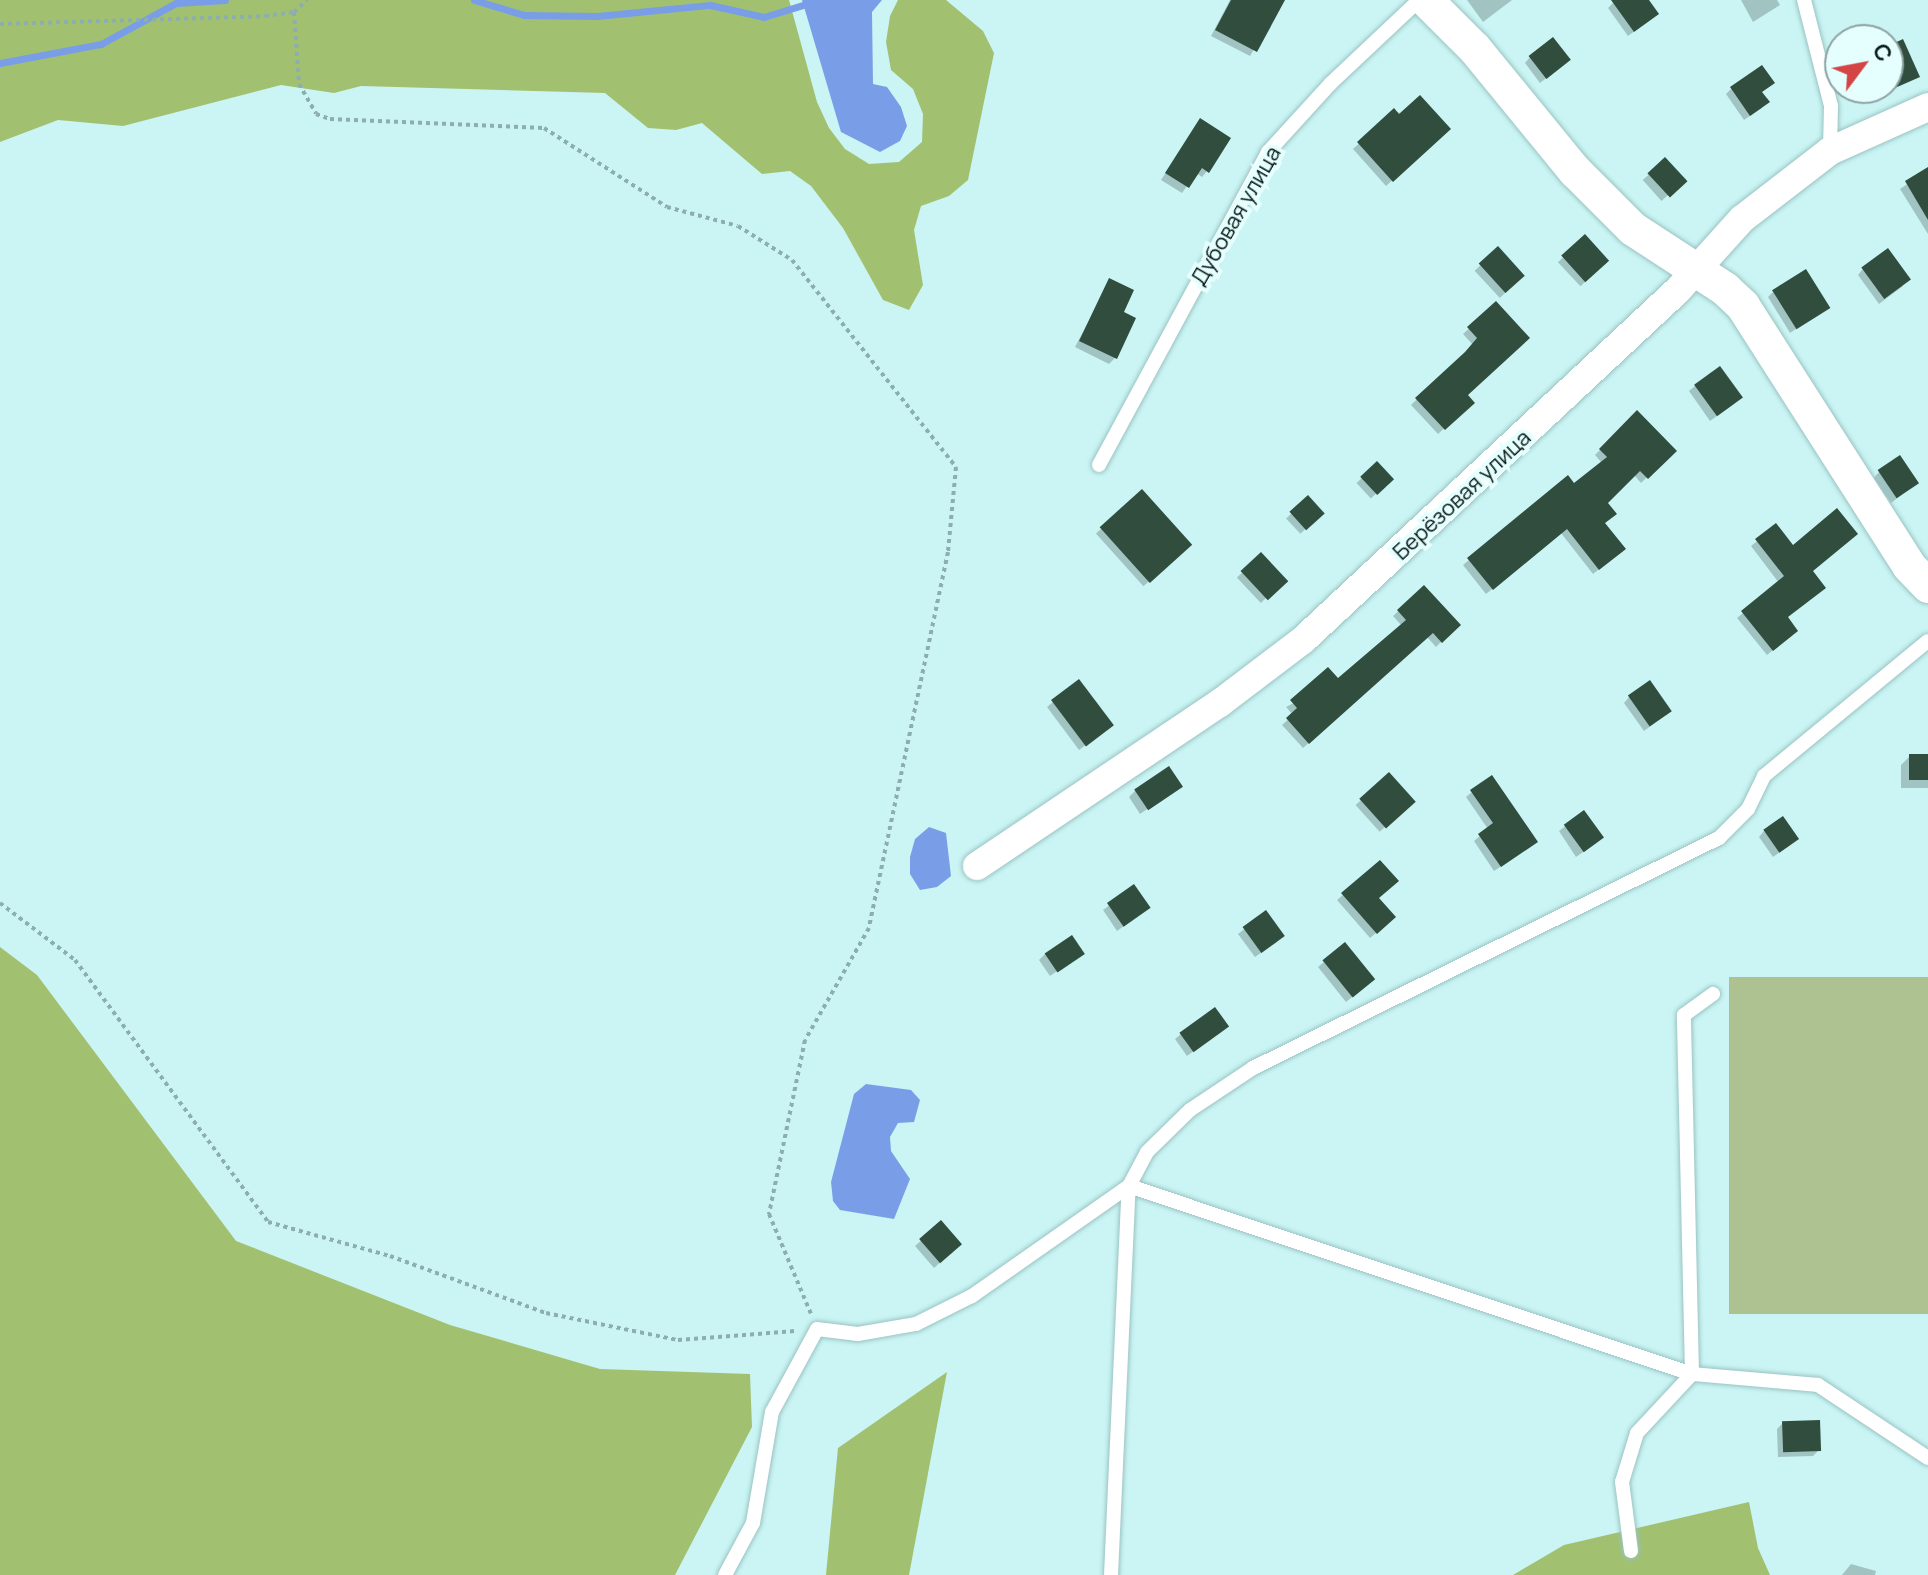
<!DOCTYPE html>
<html>
<head>
<meta charset="utf-8">
<style>
  body { margin:0 }
  #map { position:relative; width:1928px; height:1575px; overflow:hidden; background:#caf5f4; font-family:Manrope,sans-serif }
  div>[style] { position:absolute }
  .green>* { inset:0; background:#adc290; transform-origin:0 0 }
  .forest>* { inset:0; background:#a1c170 }
  .water>* { inset:0; background:#799ee7 }
  .shadow>* { inset:0; background:#0003; transform-origin:0 0 }
  .stream>* { height:7px; margin:-3.5px; padding:0 3.5px; transform-origin:3.5px; border-radius:3.5px; background:#799ee7 }
  .building>* { inset:0; background:#304d3e; transform-origin:0 0 }
  .path>* { height:4px; margin-top:-2px; transform-origin:0; background:repeating-linear-gradient(90deg,#8cafae 0 4px,transparent 0 8px) }
  .roads { filter:drop-shadow(0 0 2px #9ac3c2) drop-shadow(0 0 2px #9ac3c2) }
  .service>* { height:14px; margin:-7px; padding:0 7px; transform-origin:7px; border-radius:7px; background:#fff }
  .minor>* { height:28px; margin:-14px; padding:0 14px; transform-origin:14px; border-radius:14px; background:#fff }
  .tertiary>* { height:34px; margin:-17px; padding:0 17px; transform-origin:17px; border-radius:17px; background:#fff }
  span { translate:-50% -50%; white-space:nowrap; text-align:center; line-height:1.15; -webkit-text-stroke:8px #e5fffe; paint-order:stroke }
  .street-label { font-size:22px; color:#081919 }
  .north { position:absolute; left:1824px; top:24px; width:80px; height:80px; box-sizing:border-box; background:#e5fffe; border:2px solid #8da3a2; border-radius:50%; rotate:58deg; font-size:22px; font-weight:700; line-height:32px; text-align:center; color:#081919 }
  .north::after { content:''; display:block; margin:auto; width:28px; height:36px; background:#d44545; clip-path:polygon(50% 0,100% 100%,50% 72%,0 100%) }
</style>
</head>
<body>
<div id="map">
  <div class="green">
    <i style="left:1928px;top:977px;width:337px;height:199px;rotate:90deg"></i>
  </div>
  <div class="forest">
    <i style="clip-path:polygon(0 0,789px 0,817px 102px,829px 128px,845px 149px,869px 164px,899px 162px,922px 142px,923px 114px,913px 89px,891px 70px,886px 42px,890px 16px,898px 0,946px 0,983px 31px,994px 53px,968px 180px,949px 196px,921px 206px,914px 230px,923px 285px,909px 310px,883px 300px,843px 228px,811px 186px,790px 171px,762px 174px,702px 123px,676px 130px,648px 128px,605px 93px,361px 86px,334px 93px,281px 85px,123px 126px,58px 120px,0 142px)"></i>
    <i style="clip-path:polygon(0 947px,37px 975px,236px 1241px,450px 1325px,600px 1369px,750px 1374px,752px 1427px,675px 1575px,0 1575px)"></i>
    <i style="clip-path:polygon(947px 1372px,909px 1575px,826px 1575px,838px 1448px)"></i>
    <i style="clip-path:polygon(1749px 1502px,1758px 1548px,1770px 1575px,1513px 1575px,1564px 1545px)"></i>
  </div>
  <div class="water">
    <i style="clip-path:polygon(802px 0,882px 0,872px 12px,873px 84px,887px 87px,901px 107px,907px 126px,900px 141px,880px 152px,841px 132px)"></i>
    <i style="clip-path:polygon(929px 827px,946px 833px,951px 876px,937px 887px,920px 890px,910px 874px,910px 857px,915px 839px)"></i>
    <i style="clip-path:polygon(866px 1084px,911px 1090px,920px 1100px,914px 1122px,898px 1123px,890px 1137px,891px 1151px,910px 1179px,894px 1219px,840px 1210px,833px 1201px,831px 1182px,854px 1094px)"></i>
  </div>
  <div class="shadow">
    <i style="clip-path:polygon(1230px 0,1283px 0,1250px 56px,1211px 36px)"></i>
    <i style="clip-path:polygon(1467px 0,1512px 0,1483px 22px)"></i>
    <i style="clip-path:polygon(1616px 0,1646px 0,1651px 19px,1628px 36px,1608px 8px)"></i>
    <i style="clip-path:polygon(1741px 0,1777px 0,1780px 5px,1753px 22px)"></i>
    <i style="clip-path:polygon(1888px 48px,1909px 80px,1867px 102px,1861px 88px,1888px 88px)"></i>
    <i style="clip-path:polygon(1530px 57px,1563px 65px,1540px 83px,1525px 63px)"></i>
    <i style="clip-path:polygon(1732px 88px,1761px 93px,1762px 108px,1744px 120px,1726px 94px)"></i>
    <i style="clip-path:polygon(1394px 111px,1448px 129px,1386px 186px,1353px 149px)"></i>
    <i style="clip-path:polygon(1200px 120px,1207px 171px,1202px 177px,1196px 173px,1182px 193px,1161px 180px)"></i>
    <i style="left:1665px;top:160px;width:28px;height:30px;rotate:48deg"></i>
    <i style="clip-path:polygon(1928px 170px,1928px 234px,1900px 189px)"></i>
    <i style="left:1585px;top:237px;width:33px;height:37px;rotate:47deg"></i>
    <i style="left:1498px;top:249px;width:37px;height:32px;rotate:47deg"></i>
    <i style="clip-path:polygon(1863px 269px,1903px 286px,1879px 304px,1858px 275px)"></i>
    <i style="clip-path:polygon(1110px 281px,1121px 313px,1115px 358px,1109px 364px,1075px 347px)"></i>
    <i style="clip-path:polygon(1773px 292px,1827px 308px,1790px 333px,1768px 297px)"></i>
    <i style="clip-path:polygon(1496px 304px,1465px 395px,1472px 403px,1438px 434px,1411px 405px,1473px 345px,1463px 334px)"></i>
    <i style="clip-path:polygon(1695px 386px,1735px 403px,1710px 421px,1689px 391px)"></i>
    <i style="clip-path:polygon(1637px 413px,1674px 451px,1641px 483px,1634px 475px,1606px 503px,1603px 523px,1618px 554px,1593px 574px,1561px 533px,1486px 594px,1463px 565px,1567px 478px,1574px 486px,1602px 463px,1595px 455px)"></i>
    <i style="left:1377px;top:464px;width:21px;height:28px;rotate:47deg"></i>
    <i style="clip-path:polygon(1879px 472px,1917px 483px,1891px 503px,1874px 478px)"></i>
    <i style="left:1142px;top:492px;width:71px;height:62px;rotate:48deg"></i>
    <i style="left:1308px;top:498px;width:21px;height:30px;rotate:47deg"></i>
    <i style="clip-path:polygon(1776px 526px,1811px 572px,1786px 618px,1790px 636px,1767px 655px,1737px 618px,1779px 583px,1751px 546px)"></i>
    <i style="left:1261px;top:555px;width:35px;height:33px;rotate:47deg"></i>
    <i style="clip-path:polygon(1423px 588px,1458px 625px,1436px 647px,1427px 637px,1303px 748px,1282px 725px,1293px 715px,1286px 707px,1338px 680px,1402px 626px,1393px 616px)"></i>
    <i style="clip-path:polygon(1629px 697px,1664px 716px,1644px 731px,1624px 703px)"></i>
    <i style="clip-path:polygon(1053px 702px,1106px 730px,1079px 750px,1047px 707px)"></i>
    <i style="clip-path:polygon(1910px 756px,1928px 756px,1928px 788px,1901px 788px,1901px 765px)"></i>
    <i style="left:1389px;top:775px;width:36px;height:45px;rotate:48deg"></i>
    <i style="clip-path:polygon(1180px 787px,1140px 814px,1129px 797px,1135px 791px)"></i>
    <i style="clip-path:polygon(1472px 792px,1530px 847px,1494px 871px,1474px 841px,1488px 829px,1466px 797px)"></i>
    <i style="clip-path:polygon(1584px 812px,1596px 843px,1576px 857px,1559px 831px)"></i>
    <i style="clip-path:polygon(1764px 831px,1791px 844px,1773px 857px,1759px 837px)"></i>
    <i style="clip-path:polygon(1380px 863px,1377px 898px,1388px 923px,1370px 938px,1337px 900px)"></i>
    <i style="clip-path:polygon(1134px 887px,1142px 913px,1117px 931px,1103px 910px)"></i>
    <i style="clip-path:polygon(1265px 913px,1277px 942px,1255px 957px,1238px 934px)"></i>
    <i style="clip-path:polygon(1045px 954px,1082px 954px,1050px 976px,1039px 960px)"></i>
    <i style="clip-path:polygon(1324px 962px,1367px 985px,1346px 1002px,1318px 967px)"></i>
    <i style="clip-path:polygon(1221px 1031px,1187px 1056px,1175px 1039px,1181px 1034px)"></i>
    <i style="clip-path:polygon(941px 1223px,954px 1250px,934px 1268px,915px 1246px)"></i>
    <i style="clip-path:polygon(1783px 1423px,1819px 1450px,1813px 1456px,1778px 1457px,1777px 1429px)"></i>
    <i style="clip-path:polygon(1851px 1564px,1876px 1571px,1875px 1575px,1842px 1575px)"></i>
  </div>
  <div class="stream">
    <i style="left:474px;top:0;width:52px;rotate:16.7deg"></i>
    <i style="left:524px;top:15px;width:73px;rotate:0.8deg"></i>
    <i style="left:597px;top:16px;width:114px;rotate:-5.6deg"></i>
    <i style="left:710px;top:5px;width:55px;rotate:12.5deg"></i>
    <i style="left:764px;top:17px;width:58px;rotate:-17.2deg"></i>
    <i style="left:0;top:63px;width:103px;rotate:-10.7deg"></i>
    <i style="left:101px;top:44px;width:85px;rotate:-28.7deg"></i>
    <i style="left:176px;top:3px;width:49px;rotate:-3.5deg"></i>
  </div>
  <div class="building">
    <i style="clip-path:polygon(1231px 0,1285px 0,1257px 52px,1215px 30px)"></i>
    <i style="clip-path:polygon(1611px 0,1649px 0,1659px 14px,1634px 32px)"></i>
    <i style="left:1553px;top:37px;width:29px;height:31px;rotate:52deg"></i>
    <i style="clip-path:polygon(1903px 39px,1920px 77px,1888px 91px,1888px 46px)"></i>
    <i style="clip-path:polygon(1762px 65px,1775px 83px,1762px 92px,1770px 102px,1750px 116px,1730px 87px)"></i>
    <i style="clip-path:polygon(1420px 95px,1451px 129px,1393px 182px,1357px 142px,1394px 108px,1399px 114px)"></i>
    <i style="clip-path:polygon(1200px 118px,1231px 138px,1209px 173px,1202px 168px,1189px 188px,1165px 173px)"></i>
    <i style="left:1665px;top:157px;width:33px;height:24px;rotate:47deg"></i>
    <i style="clip-path:polygon(1928px 167px,1928px 220px,1905px 181px)"></i>
    <i style="left:1585px;top:234px;width:36px;height:32px;rotate:48deg"></i>
    <i style="left:1498px;top:246px;width:40px;height:26px;rotate:48deg"></i>
    <i style="left:1888px;top:248px;width:39px;height:33px;rotate:54deg"></i>
    <i style="left:1806px;top:269px;width:46px;height:40px;rotate:58deg"></i>
    <i style="clip-path:polygon(1109px 278px,1134px 290px,1124px 312px,1136px 318px,1117px 359px,1079px 341px)"></i>
    <i style="clip-path:polygon(1496px 301px,1530px 338px,1468px 395px,1475px 403px,1445px 430px,1415px 398px,1465px 352px,1477px 338px,1467px 327px)"></i>
    <i style="left:1720px;top:366px;width:39px;height:32px;rotate:54deg"></i>
    <i style="clip-path:polygon(1637px 410px,1677px 451px,1648px 479px,1640px 471px,1608px 503px,1617px 514px,1605px 523px,1626px 549px,1599px 570px,1567px 529px,1493px 590px,1467px 558px,1568px 475px,1574px 483px,1607px 457px,1599px 449px)"></i>
    <i style="left:1900px;top:455px;width:34px;height:27px;rotate:56deg"></i>
    <i style="left:1377px;top:461px;width:25px;height:23px;rotate:47deg"></i>
    <i style="left:1142px;top:489px;width:75px;height:57px;rotate:48deg"></i>
    <i style="left:1308px;top:495px;width:25px;height:25px;rotate:48deg"></i>
    <i style="clip-path:polygon(1837px 508px,1858px 534px,1813px 571px,1826px 588px,1788px 617px,1798px 631px,1773px 651px,1741px 611px,1784px 576px,1755px 539px,1776px 523px,1793px 545px)"></i>
    <i style="left:1261px;top:552px;width:40px;height:28px;rotate:47deg"></i>
    <i style="clip-path:polygon(1424px 585px,1461px 625px,1442px 643px,1433px 633px,1309px 744px,1286px 718px,1297px 708px,1290px 700px,1328px 667px,1338px 678px,1406px 620px,1397px 610px)"></i>
    <i style="left:1079px;top:679px;width:58px;height:35px;rotate:53deg"></i>
    <i style="left:1650px;top:680px;width:38px;height:27px;rotate:55deg"></i>
    <i style="left:1909px;top:754px;width:19px;height:26px"></i>
    <i style="left:1169px;top:766px;width:25px;height:42px;rotate:56deg"></i>
    <i style="left:1389px;top:772px;width:40px;height:40px;rotate:48deg"></i>
    <i style="clip-path:polygon(1492px 775px,1538px 842px,1501px 867px,1478px 834px,1493px 823px,1470px 790px)"></i>
    <i style="left:1584px;top:810px;width:34px;height:25px;rotate:54deg"></i>
    <i style="left:1783px;top:816px;width:28px;height:24px;rotate:55deg"></i>
    <i style="clip-path:polygon(1380px 860px,1399px 881px,1379px 898px,1396px 917px,1377px 934px,1341px 893px)"></i>
    <i style="left:1134px;top:884px;width:29px;height:33px;rotate:55deg"></i>
    <i style="left:1266px;top:910px;width:32px;height:29px;rotate:54deg"></i>
    <i style="left:1072px;top:935px;width:23px;height:33px;rotate:56deg"></i>
    <i style="left:1345px;top:942px;width:48px;height:29px;rotate:51deg"></i>
    <i style="left:1215px;top:1007px;width:24px;height:44px;rotate:54deg"></i>
    <i style="left:941px;top:1220px;width:32px;height:29px;rotate:49deg"></i>
    <i style="left:1820px;top:1420px;width:31px;height:38px;rotate:88deg"></i>
  </div>
  <div class="path">
    <i style="left:294px;top:12px;width:72px;rotate:86deg"></i>
    <i style="left:299px;top:84px;width:34px;rotate:60deg"></i>
    <i style="left:316px;top:114px;width:15px;rotate:20deg"></i>
    <i style="left:330px;top:119px;width:214px;rotate:2.4deg"></i>
    <i style="left:544px;top:128px;width:146px;rotate:32.7deg"></i>
    <i style="left:667px;top:207px;width:73px;rotate:15deg"></i>
    <i style="left:738px;top:226px;width:64px;rotate:32.2deg"></i>
    <i style="left:792px;top:260px;width:264px;rotate:51.6deg"></i>
    <i style="left:956px;top:467px;width:85px;rotate:95.4deg"></i>
    <i style="left:948px;top:552px;width:384px;rotate:101.9deg"></i>
    <i style="left:869px;top:928px;width:129px;rotate:119.7deg"></i>
    <i style="left:805px;top:1040px;width:178px;rotate:101.7deg"></i>
    <i style="left:769px;top:1214px;width:108px;rotate:67.2deg"></i>
    <i style="left:0;top:24px;width:265px;rotate:-1.7deg"></i>
    <i style="left:265px;top:16px;width:29px;rotate:-8deg"></i>
    <i style="left:294px;top:12px;width:18px;rotate:-43deg"></i>
    <i style="left:0;top:903px;width:94px;rotate:37.2deg"></i>
    <i style="left:75px;top:960px;width:325px;rotate:53.6deg"></i>
    <i style="left:268px;top:1222px;width:127px;rotate:15.6deg"></i>
    <i style="left:390px;top:1256px;width:166px;rotate:20.1deg"></i>
    <i style="left:546px;top:1313px;width:135px;rotate:11.6deg"></i>
    <i style="left:678px;top:1340px;width:118px;rotate:-4.4deg"></i>
  </div>
  <div class="roads">
    <div class="service">
      <i style="left:1804px;top:0;width:109px;rotate:75.7deg"></i>
      <i style="left:1831px;top:106px;width:45px;rotate:91.3deg"></i>
      <i style="left:1099px;top:465px;width:356px;rotate:-61.6deg"></i>
      <i style="left:1268px;top:152px;width:92px;rotate:-47.6deg"></i>
      <i style="left:1330px;top:84px;width:122px;rotate:-43.3deg"></i>
      <i style="left:1129px;top:1186px;width:594px;rotate:18.47deg"></i>
      <i style="left:1692px;top:1374px;width:126px;rotate:5deg"></i>
      <i style="left:1818px;top:1385px;width:132px;rotate:33.6deg"></i>
      <i style="left:1631px;top:1551px;width:70px;rotate:-97.4deg"></i>
      <i style="left:1622px;top:1482px;width:51px;rotate:-73deg"></i>
      <i style="left:1637px;top:1433px;width:81px;rotate:-47deg"></i>
      <i style="left:1692px;top:1374px;width:359px;rotate:-91.3deg"></i>
      <i style="left:1684px;top:1015px;width:36px;rotate:-36deg"></i>
      <i style="left:725px;top:1575px;width:59px;rotate:-61.7deg"></i>
      <i style="left:753px;top:1523px;width:113px;rotate:-80.3deg"></i>
      <i style="left:772px;top:1412px;width:94px;rotate:-61.5deg"></i>
      <i style="left:817px;top:1329px;width:41px;rotate:7deg"></i>
      <i style="left:858px;top:1334px;width:59px;rotate:-9.8deg"></i>
      <i style="left:916px;top:1324px;width:63px;rotate:-26.6deg"></i>
      <i style="left:972px;top:1296px;width:192px;rotate:-35deg"></i>
      <i style="left:1111px;top:1575px;width:389px;rotate:-87.4deg"></i>
      <i style="left:1129px;top:1186px;width:38px;rotate:-62deg"></i>
      <i style="left:1147px;top:1152px;width:60px;rotate:-44.3deg"></i>
      <i style="left:1190px;top:1110px;width:76px;rotate:-33.7deg"></i>
      <i style="left:1253px;top:1068px;width:520px;rotate:-26.27deg"></i>
      <i style="left:1719px;top:838px;width:41px;rotate:-45deg"></i>
      <i style="left:1748px;top:809px;width:37px;rotate:-64deg"></i>
      <i style="left:1764px;top:776px;width:212px;rotate:-39.5deg"></i>
    </div>
    <div class="minor">
      <i style="left:977px;top:866px;width:293px;rotate:-33.9deg"></i>
      <i style="left:1220px;top:703px;width:104px;rotate:-37.2deg"></i>
      <i style="left:1303px;top:640px;width:513px;rotate:-43.03deg"></i>
      <i style="left:1678px;top:290px;width:96px;rotate:-48deg"></i>
      <i style="left:1742px;top:219px;width:111px;rotate:-37.7deg"></i>
      <i style="left:1830px;top:151px;width:107px;rotate:-24.2deg"></i>
    </div>
    <div class="tertiary">
      <i style="left:1426px;top:0;width:69px;rotate:45deg"></i>
      <i style="left:1475px;top:49px;width:158px;rotate:50.7deg"></i>
      <i style="left:1575px;top:171px;width:82px;rotate:45deg"></i>
      <i style="left:1633px;top:229px;width:110px;rotate:33.1deg"></i>
      <i style="left:1725px;top:289px;width:25px;rotate:43deg"></i>
      <i style="left:1743px;top:306px;width:308px;rotate:57.4deg"></i>
      <i style="left:1909px;top:566px;width:28px;rotate:46deg"></i>
    </div>
  </div>
  <div class="street-label">
    <span style="left:1236px;top:216px;rotate:-60deg">Дубовая улица</span>
    <span style="left:1462px;top:495px;rotate:-43deg">Берёзовая улица</span>
  </div>
  <div class="north">С</div>
</div>
</body>
</html>
